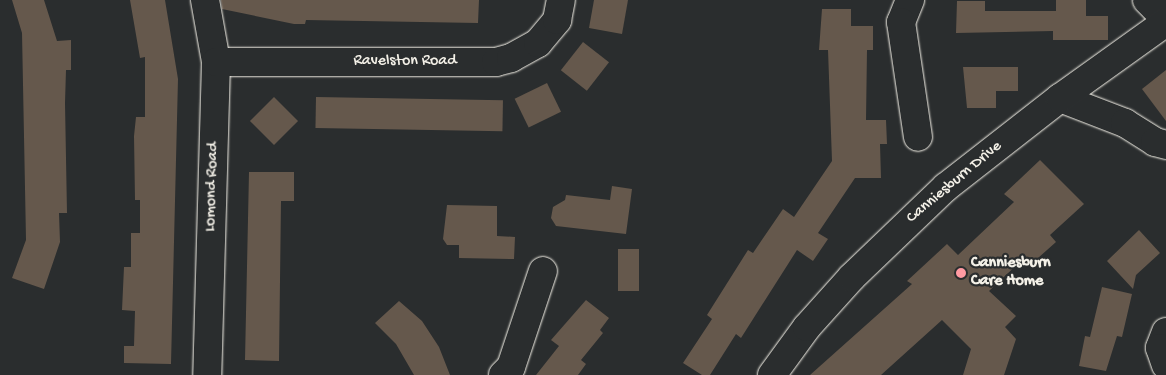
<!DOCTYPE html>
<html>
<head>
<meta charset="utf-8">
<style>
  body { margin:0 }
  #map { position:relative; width:1166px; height:375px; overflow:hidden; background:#2a2d2e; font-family:"Gochi Hand",sans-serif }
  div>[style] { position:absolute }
  .building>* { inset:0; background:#65584c; transform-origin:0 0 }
  .roads { filter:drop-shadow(0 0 1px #f4f1e8) drop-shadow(0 0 1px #f4f1e8) }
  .minor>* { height:28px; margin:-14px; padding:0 14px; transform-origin:14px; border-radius:14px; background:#2a2d2e }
  .dots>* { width:14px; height:14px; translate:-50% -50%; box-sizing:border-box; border:2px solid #2a2d2e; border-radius:50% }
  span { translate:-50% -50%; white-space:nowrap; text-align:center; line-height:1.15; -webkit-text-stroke:4.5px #2a2d2e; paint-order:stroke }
  .street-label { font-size:16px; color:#f4f1e8 }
  .poi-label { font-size:16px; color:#f4f1e8; font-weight:700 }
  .left { translate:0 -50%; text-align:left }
</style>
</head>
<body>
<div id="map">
  <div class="building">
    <i style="clip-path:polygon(12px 0,44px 0,57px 41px,71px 40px,71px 70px,66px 70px,65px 103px,67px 213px,59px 213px,60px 242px,44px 289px,12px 278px,26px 240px,22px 33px)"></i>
    <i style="clip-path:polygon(130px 0,165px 0,178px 79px,171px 364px,124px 363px,124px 346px,134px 346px,135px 311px,122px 310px,124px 267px,131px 267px,131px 233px,140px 233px,140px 200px,135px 200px,134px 136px,136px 117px,145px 117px,145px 57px,140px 58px)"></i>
    <i style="clip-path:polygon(221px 0,479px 0,478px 23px,306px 20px,305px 24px,294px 24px,222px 9px)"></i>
    <i style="clip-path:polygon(594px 0,628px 0,622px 34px,589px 28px)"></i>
    <i style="clip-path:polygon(1056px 0,1086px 0,1086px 16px,1108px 16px,1108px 40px,1053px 40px,1053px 31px,956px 33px,957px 1px,985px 1px,985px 11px,1056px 11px)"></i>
    <i style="clip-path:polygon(822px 9px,851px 9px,851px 26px,873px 26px,873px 50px,867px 50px,866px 120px,886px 120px,887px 144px,880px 144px,881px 178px,855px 178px,818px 233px,828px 239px,813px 261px,797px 250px,741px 338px,736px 334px,710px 375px,702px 375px,683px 363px,712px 319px,707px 315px,748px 250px,753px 253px,783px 209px,794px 217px,832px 161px,828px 50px,819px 50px)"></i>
    <i style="left:583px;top:42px;width:33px;height:36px;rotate:38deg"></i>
    <i style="clip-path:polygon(963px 67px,1018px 67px,1018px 91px,996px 91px,996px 108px,967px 108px)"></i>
    <i style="clip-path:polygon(1166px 70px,1166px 121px,1142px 89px)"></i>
    <i style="left:547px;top:83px;width:32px;height:36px;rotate:64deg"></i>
    <i style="left:274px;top:97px;width:34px;height:34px;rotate:45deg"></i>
    <i style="left:316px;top:97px;width:187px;height:31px;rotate:1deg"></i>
    <i style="clip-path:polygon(1040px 160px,1084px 204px,1050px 235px,1056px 242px,1029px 266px,1023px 259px,989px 291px,1016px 316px,1005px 327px,1016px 339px,1004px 375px,963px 375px,971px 349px,942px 320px,881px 375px,810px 375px,912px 284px,907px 281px,947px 244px,958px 255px,1014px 202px,1004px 194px)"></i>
    <i style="clip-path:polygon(249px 172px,294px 172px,294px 201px,281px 201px,279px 361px,245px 360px)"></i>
    <i style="clip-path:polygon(612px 186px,632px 189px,626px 234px,556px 226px,551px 218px,553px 207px,565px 200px,566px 195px,610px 200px)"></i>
    <i style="clip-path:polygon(447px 205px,497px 206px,497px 236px,515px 237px,514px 259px,459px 258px,459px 245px,447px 245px,443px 239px)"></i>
    <i style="clip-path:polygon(1139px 230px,1160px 253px,1136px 275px,1133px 289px,1107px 261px)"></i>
    <i style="left:618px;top:249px;width:21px;height:42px"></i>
    <i style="clip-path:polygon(1102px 287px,1132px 294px,1122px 337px,1117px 336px,1106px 371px,1079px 366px,1085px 336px,1090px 337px)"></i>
    <i style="clip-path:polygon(586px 300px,609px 318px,600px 330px,603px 333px,581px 360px,586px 364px,578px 375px,536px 375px,559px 346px,551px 340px)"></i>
    <i style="clip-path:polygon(399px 301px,422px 321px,439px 347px,450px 375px,414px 375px,396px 344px,375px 323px)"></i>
  </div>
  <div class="roads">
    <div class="minor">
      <i style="left:205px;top:0;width:63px;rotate:79.9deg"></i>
      <i style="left:216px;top:62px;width:313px;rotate:91.6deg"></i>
      <i style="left:910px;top:0;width:24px;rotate:112deg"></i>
      <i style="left:901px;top:22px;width:116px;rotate:81.6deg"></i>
      <i style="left:1147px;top:0;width:27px;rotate:45deg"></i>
      <i style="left:216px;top:62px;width:280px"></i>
      <i style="left:496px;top:62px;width:16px;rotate:-15deg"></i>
      <i style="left:511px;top:58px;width:31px;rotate:-29deg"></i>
      <i style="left:538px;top:43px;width:30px;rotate:-50deg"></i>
      <i style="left:557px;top:20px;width:20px;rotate:-79deg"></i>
      <i style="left:1060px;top:98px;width:70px;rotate:21deg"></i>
      <i style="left:1125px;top:123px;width:36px;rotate:32deg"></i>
      <i style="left:1155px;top:142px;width:11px;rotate:15deg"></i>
      <i style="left:1166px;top:332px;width:17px;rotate:111deg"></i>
      <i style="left:1160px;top:348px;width:18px;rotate:71deg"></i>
      <i style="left:503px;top:375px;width:11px;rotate:-45deg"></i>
      <i style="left:511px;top:367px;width:101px;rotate:-71.6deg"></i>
      <i style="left:772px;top:375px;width:59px;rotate:-53.9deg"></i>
      <i style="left:807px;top:327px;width:67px;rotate:-48deg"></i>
      <i style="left:852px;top:277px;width:130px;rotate:-43.8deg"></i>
      <i style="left:946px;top:187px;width:145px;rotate:-38deg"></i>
      <i style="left:1060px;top:98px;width:130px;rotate:-35.6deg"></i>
    </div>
  </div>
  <div class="dots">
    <i style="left:961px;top:273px;background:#ff9aa2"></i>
  </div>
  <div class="street-label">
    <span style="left:405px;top:62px">Ravelston Road</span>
    <span style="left:955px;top:183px;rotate:-40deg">Canniesburn Drive</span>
    <span style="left:213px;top:187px;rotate:-88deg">Lomond Road</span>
  </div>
  <div class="poi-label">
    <span class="left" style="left:971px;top:273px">Canniesburn<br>Care Home</span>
  </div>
</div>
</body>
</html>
